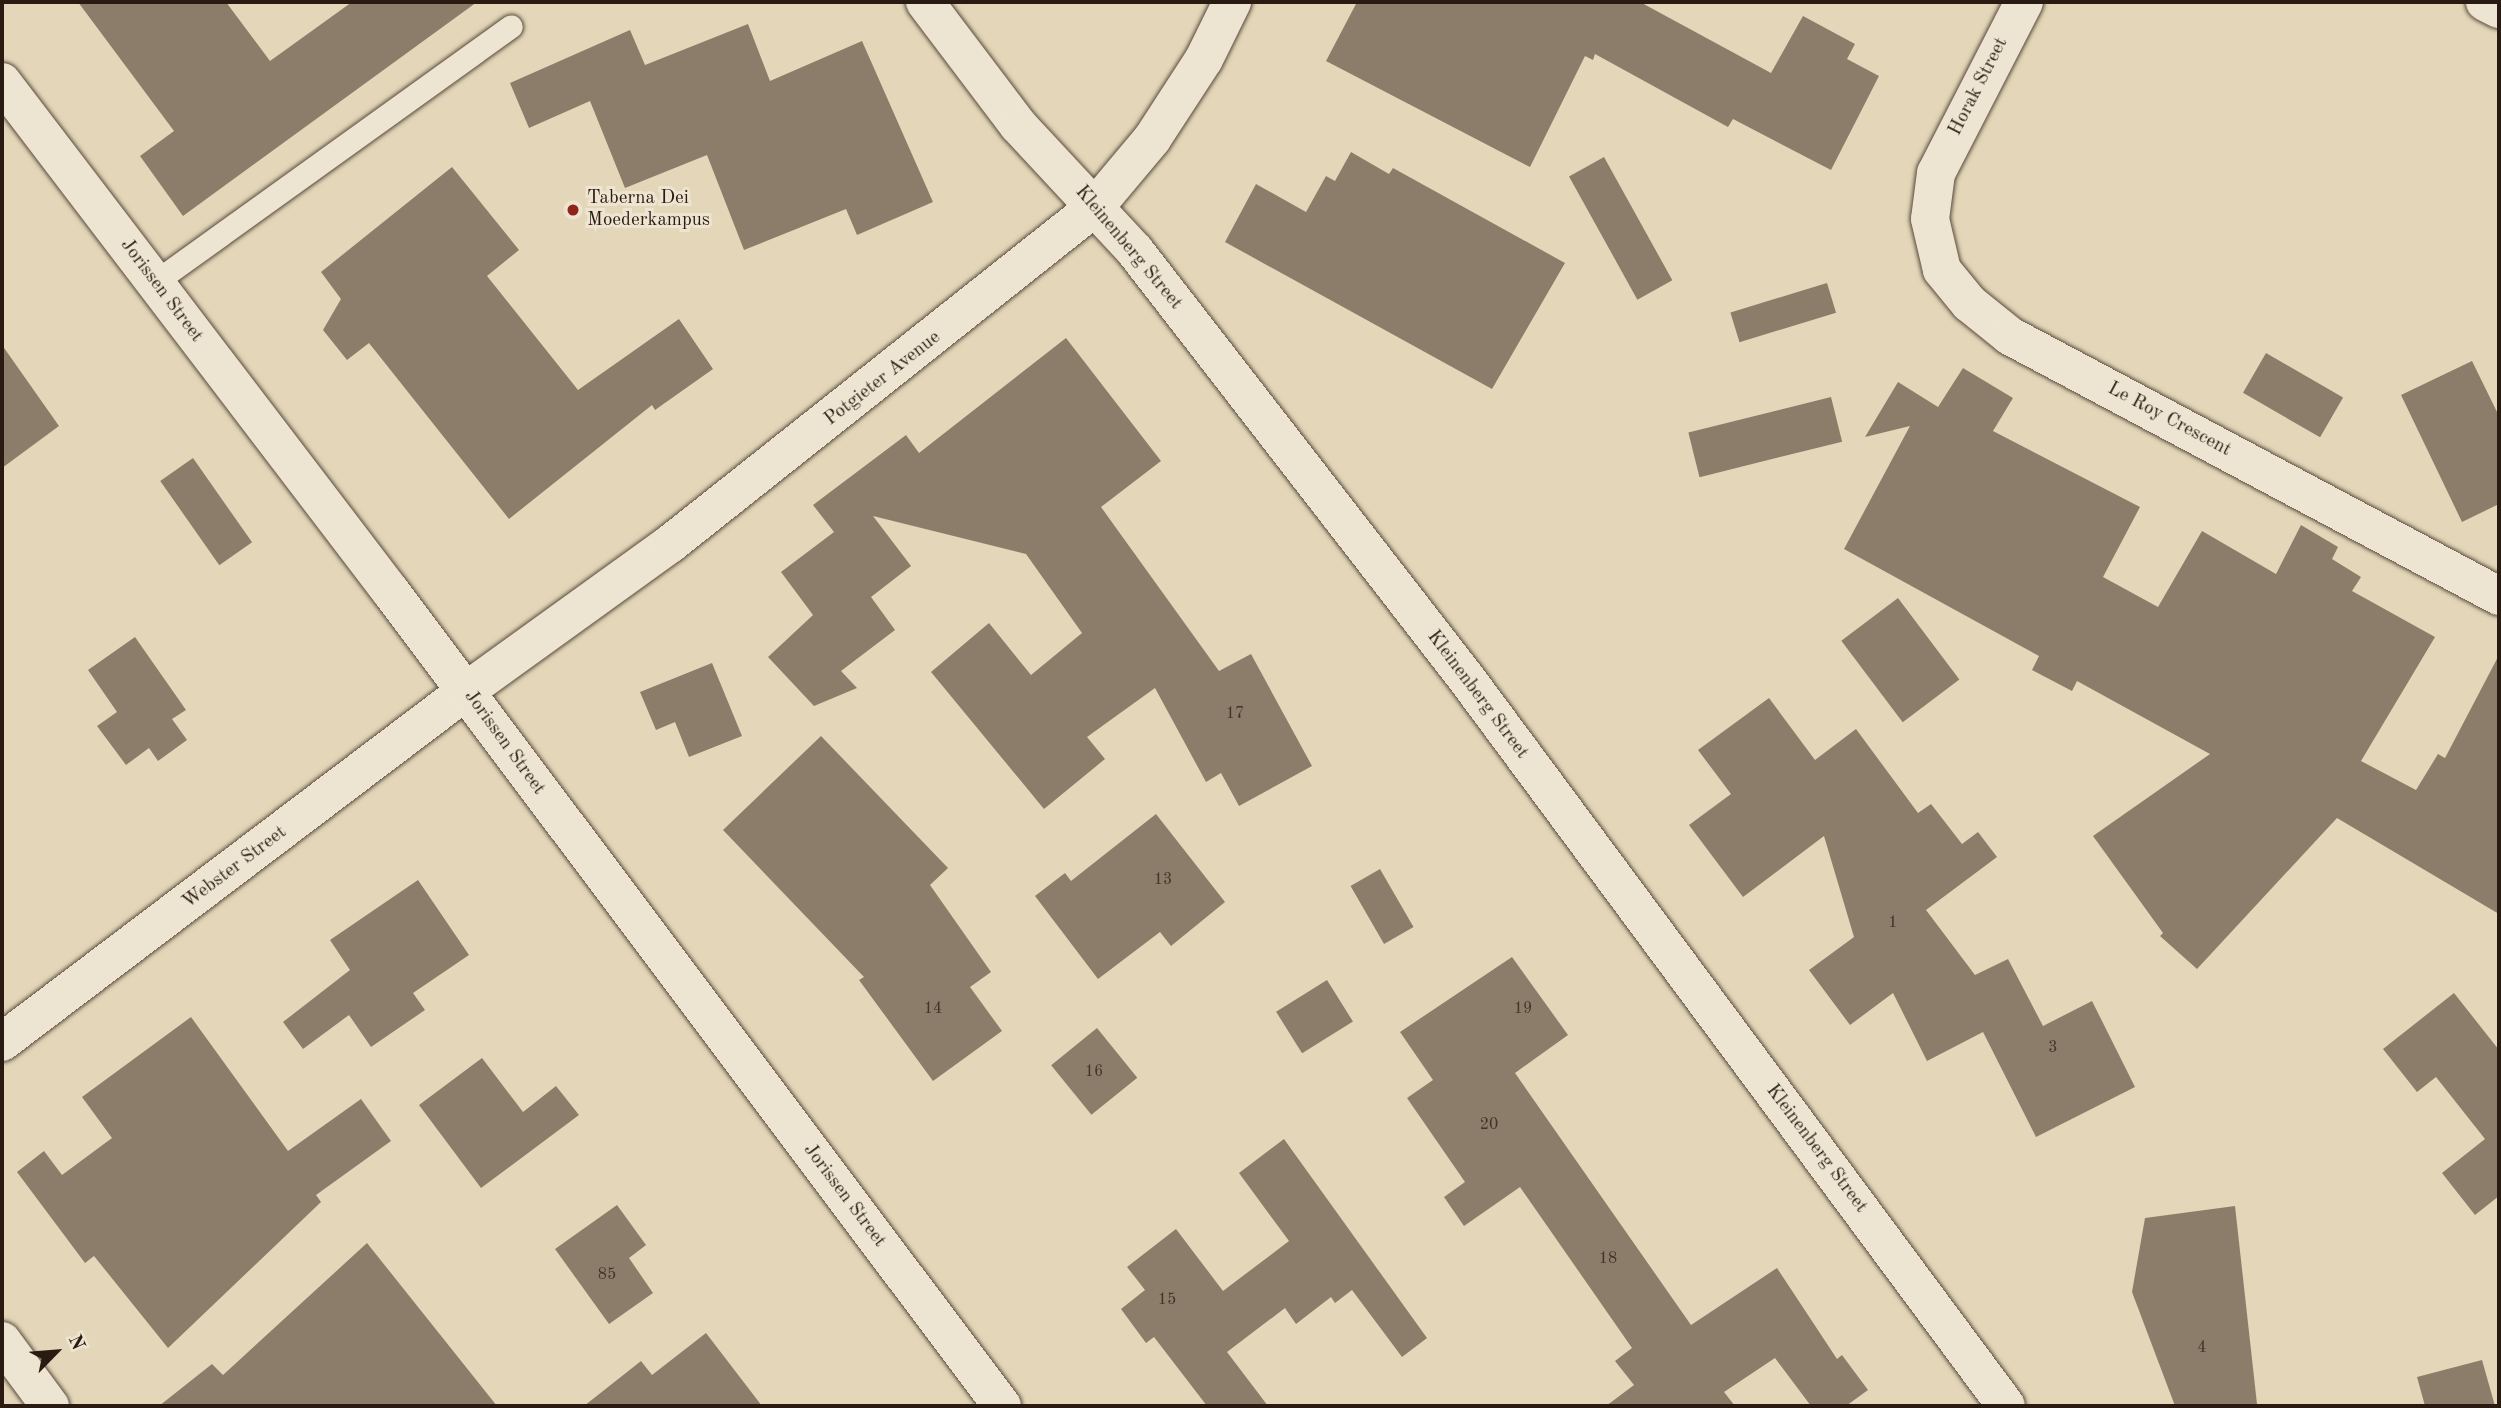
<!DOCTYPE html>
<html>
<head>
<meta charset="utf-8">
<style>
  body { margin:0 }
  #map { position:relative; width:2501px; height:1408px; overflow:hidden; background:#e4d7b9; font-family:"Old Standard TT",serif }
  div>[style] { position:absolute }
  .building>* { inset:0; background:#8b7d69; transform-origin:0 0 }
  .roads { filter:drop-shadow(0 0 2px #584a3c) drop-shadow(0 0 2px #584a3c) }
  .lane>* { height:23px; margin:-11.5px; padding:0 11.5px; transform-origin:11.5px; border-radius:11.5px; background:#ede5d2 }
  .street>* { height:38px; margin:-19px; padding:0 19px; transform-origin:19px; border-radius:19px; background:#ede5d2 }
  .secondary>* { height:38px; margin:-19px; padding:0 19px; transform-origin:19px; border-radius:19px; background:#ede5d2 }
  .dots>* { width:19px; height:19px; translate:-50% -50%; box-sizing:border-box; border:4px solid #ede5d2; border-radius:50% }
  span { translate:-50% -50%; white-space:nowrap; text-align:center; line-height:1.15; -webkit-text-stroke:6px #ede5d2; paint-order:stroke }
  .number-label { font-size:16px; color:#423428 }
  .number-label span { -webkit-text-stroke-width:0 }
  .street-label { font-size:19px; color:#2a1b12 }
  .poi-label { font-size:19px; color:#2a1b12 }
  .left { translate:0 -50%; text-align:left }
  .frame { position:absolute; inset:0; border:4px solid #2a1b12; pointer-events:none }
  .north { position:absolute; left:21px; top:1317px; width:70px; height:70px; -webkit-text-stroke:5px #ede5d2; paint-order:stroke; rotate:65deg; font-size:19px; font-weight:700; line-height:28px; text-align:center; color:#2a1b12 }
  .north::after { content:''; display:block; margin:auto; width:24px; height:32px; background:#2a1b12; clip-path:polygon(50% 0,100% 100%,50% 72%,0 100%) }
</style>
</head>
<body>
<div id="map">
  <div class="building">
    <i style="clip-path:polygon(78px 2px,226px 2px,270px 61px,352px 2px,477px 2px,183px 216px,140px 156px,174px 131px)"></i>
    <i style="clip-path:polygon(1357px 2px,1640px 2px,1771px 73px,1803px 16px,1855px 44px,1847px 59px,1879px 76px,1831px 170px,1733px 119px,1728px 127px,1595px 54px,1593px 60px,1585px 56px,1530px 167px,1326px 61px)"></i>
    <i style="clip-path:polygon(748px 24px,770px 81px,862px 41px,933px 202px,857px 235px,846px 209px,744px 250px,707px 155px,625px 188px,590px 101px,529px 128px,510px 83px,630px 30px,645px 65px)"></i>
    <i style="clip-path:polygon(1351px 152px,1389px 174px,1393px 168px,1565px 263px,1492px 389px,1225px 242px,1256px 184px,1306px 212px,1326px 176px,1335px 181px)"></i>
    <i style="left:1604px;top:157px;width:141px;height:40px;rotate:61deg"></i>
    <i style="clip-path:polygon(452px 167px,519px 250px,487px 276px,578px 390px,679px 319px,713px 369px,655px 410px,652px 405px,509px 519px,369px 343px,347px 360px,323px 330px,341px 299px,321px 272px)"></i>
    <i style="left:1827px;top:283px;width:31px;height:101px;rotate:73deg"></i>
    <i style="clip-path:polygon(1066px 338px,1161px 461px,1101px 507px,1219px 671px,1251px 654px,1312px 766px,1239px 806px,1221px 773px,1206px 782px,1155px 688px,1087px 737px,1105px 759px,1044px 809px,931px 672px,989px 623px,1031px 675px,1082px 633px,1026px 554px,873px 516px,911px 566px,871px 597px,895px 630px,841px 671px,857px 688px,814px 706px,768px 657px,813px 615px,781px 572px,834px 532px,813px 505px,906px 435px,919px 453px)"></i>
    <i style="clip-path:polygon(2px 345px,59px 426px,2px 468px)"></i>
    <i style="left:2266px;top:353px;width:89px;height:46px;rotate:30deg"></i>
    <i style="clip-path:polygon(2472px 361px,2499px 416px,2499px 504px,2462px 522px,2401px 395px)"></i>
    <i style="clip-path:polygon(1963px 368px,2013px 398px,1993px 431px,2140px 507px,2103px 577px,2158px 607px,2202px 531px,2276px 574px,2301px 525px,2338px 547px,2332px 559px,2361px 577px,2352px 591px,2435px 637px,2361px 761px,2416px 790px,2438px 754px,2445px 758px,2499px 655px,2499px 914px,2337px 818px,2197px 969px,2160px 936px,2163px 933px,2093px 836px,2210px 754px,2077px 681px,2072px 691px,2032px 670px,2039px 656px,1844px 549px,1910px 426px,1865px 437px,1898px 382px,1938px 407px)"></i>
    <i style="left:1831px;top:397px;width:46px;height:147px;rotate:76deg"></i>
    <i style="left:193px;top:458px;width:103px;height:40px;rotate:55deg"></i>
    <i style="left:1898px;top:598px;width:102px;height:71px;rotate:53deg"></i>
    <i style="clip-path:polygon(135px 637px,186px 710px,172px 719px,187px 740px,158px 761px,149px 748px,126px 765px,97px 726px,117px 712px,88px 670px)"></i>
    <i style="clip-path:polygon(712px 663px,742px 736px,689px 757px,675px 722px,656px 730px,640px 692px)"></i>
    <i style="clip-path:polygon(1769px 698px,1815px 760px,1856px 729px,1918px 813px,1931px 804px,1962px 844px,1978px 832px,1997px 857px,1926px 910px,1975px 975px,2008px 959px,2043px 1026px,2092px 1001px,2135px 1087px,2036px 1137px,1983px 1032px,1927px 1061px,1893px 993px,1850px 1025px,1809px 970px,1854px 937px,1824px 836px,1743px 897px,1689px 825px,1731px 794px,1698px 750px)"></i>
    <i style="clip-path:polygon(821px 736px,948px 868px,930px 885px,991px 972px,970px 987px,1002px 1031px,933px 1081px,859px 980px,864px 977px,723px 830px)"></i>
    <i style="clip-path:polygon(1156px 814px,1225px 902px,1171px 946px,1160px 932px,1098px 979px,1035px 896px,1065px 873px,1071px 881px)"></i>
    <i style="left:1380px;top:869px;width:67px;height:34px;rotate:60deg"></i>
    <i style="clip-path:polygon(418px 880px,469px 955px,413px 993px,425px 1010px,371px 1047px,349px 1015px,303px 1049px,283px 1022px,350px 970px,330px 940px)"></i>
    <i style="clip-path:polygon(1512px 957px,1568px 1035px,1515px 1073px,1691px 1325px,1777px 1268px,1837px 1359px,1842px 1355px,1868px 1390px,1846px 1406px,1811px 1406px,1775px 1358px,1724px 1392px,1735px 1406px,1606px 1406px,1634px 1385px,1615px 1361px,1632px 1348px,1520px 1187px,1464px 1226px,1444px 1197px,1465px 1182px,1407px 1098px,1433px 1080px,1400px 1032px)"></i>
    <i style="left:1327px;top:980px;width:49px;height:60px;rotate:58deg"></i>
    <i style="clip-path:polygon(2454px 993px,2499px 1050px,2499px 1196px,2475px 1215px,2442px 1173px,2485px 1139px,2436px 1077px,2417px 1092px,2383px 1049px)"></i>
    <i style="clip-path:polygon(191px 1017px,288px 1151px,361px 1099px,391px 1141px,316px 1195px,321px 1202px,168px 1348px,94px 1256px,85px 1263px,17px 1172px,44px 1151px,62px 1175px,112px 1138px,82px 1097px)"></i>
    <i style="left:1097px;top:1028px;width:64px;height:59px;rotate:51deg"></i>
    <i style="clip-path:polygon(482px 1058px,523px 1112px,556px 1086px,579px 1115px,481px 1188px,419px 1105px)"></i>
    <i style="clip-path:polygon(1284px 1139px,1427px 1338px,1402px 1357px,1352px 1290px,1335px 1303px,1331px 1297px,1296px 1324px,1285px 1308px,1227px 1352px,1268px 1406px,1207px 1406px,1154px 1337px,1146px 1343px,1121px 1309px,1145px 1290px,1127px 1267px,1176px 1229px,1223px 1291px,1289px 1241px,1239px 1173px)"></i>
    <i style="clip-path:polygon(617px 1205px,646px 1245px,629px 1258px,653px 1293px,609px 1324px,555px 1249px)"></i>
    <i style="clip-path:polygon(2235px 1206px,2257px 1404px,2175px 1406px,2132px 1292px,2145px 1218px)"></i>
    <i style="clip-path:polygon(367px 1243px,497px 1406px,159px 1406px,212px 1364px,223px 1375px)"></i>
    <i style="clip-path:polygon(706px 1333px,762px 1406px,584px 1406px,641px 1361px,652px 1375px)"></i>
    <i style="clip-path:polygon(2482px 1360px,2495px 1406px,2425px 1406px,2417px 1377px)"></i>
  </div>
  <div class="roads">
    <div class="lane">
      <i style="left:155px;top:282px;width:438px;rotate:-35.7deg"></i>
    </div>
    <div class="street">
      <i style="left:925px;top:2px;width:154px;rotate:52.9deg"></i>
      <i style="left:1018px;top:125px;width:172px;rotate:47.1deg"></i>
      <i style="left:1135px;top:251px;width:540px;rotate:52.22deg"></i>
      <i style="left:1466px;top:678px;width:906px;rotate:53.43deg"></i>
      <i style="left:2024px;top:2px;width:192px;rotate:117.2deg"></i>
      <i style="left:1936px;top:173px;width:46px;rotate:97.4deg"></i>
      <i style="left:1930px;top:219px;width:52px;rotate:76.8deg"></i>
      <i style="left:1942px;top:270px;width:43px;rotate:50.7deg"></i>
      <i style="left:1969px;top:303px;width:53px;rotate:38.8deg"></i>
      <i style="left:2010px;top:336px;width:554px;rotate:28deg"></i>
      <i style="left:2485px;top:2px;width:16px;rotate:27deg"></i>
      <i style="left:2px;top:82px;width:641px;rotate:52.67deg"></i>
      <i style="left:391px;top:592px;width:1018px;rotate:53.11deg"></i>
      <i style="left:2px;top:1341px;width:81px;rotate:53.6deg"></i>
    </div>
    <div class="secondary">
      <i style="left:2px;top:1042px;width:582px;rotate:-37.11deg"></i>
      <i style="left:466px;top:691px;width:251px;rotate:-35.8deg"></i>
      <i style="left:670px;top:544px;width:542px;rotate:-38.41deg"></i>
      <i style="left:1095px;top:207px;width:89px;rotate:-50deg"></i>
      <i style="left:1152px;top:139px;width:95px;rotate:-57deg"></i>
      <i style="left:1204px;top:59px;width:64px;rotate:-63.8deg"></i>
    </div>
  </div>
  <div class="dots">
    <i style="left:573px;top:210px;background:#8f2418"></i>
  </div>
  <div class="number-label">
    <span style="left:1235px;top:714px">17</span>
    <span style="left:1163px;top:880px">13</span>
    <span style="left:1893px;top:923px">1</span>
    <span style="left:933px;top:1009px">14</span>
    <span style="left:1523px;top:1009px">19</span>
    <span style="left:2053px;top:1048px">3</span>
    <span style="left:1094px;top:1072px">16</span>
    <span style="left:1489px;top:1125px">20</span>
    <span style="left:1608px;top:1259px">18</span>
    <span style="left:607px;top:1275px">85</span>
    <span style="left:1167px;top:1300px">15</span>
    <span style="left:2202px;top:1348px">4</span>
  </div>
  <div class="street-label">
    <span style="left:1979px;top:87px;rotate:-63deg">Horak Street</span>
    <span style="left:1128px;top:248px;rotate:50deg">Kleinenberg Street</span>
    <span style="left:161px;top:291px;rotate:53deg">Jorissen Street</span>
    <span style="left:883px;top:379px;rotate:-38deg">Potgieter Avenue</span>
    <span style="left:2169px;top:420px;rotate:28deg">Le Roy Crescent</span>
    <span style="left:1477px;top:695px;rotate:53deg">Kleinenberg Street</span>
    <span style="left:504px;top:743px;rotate:54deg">Jorissen Street</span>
    <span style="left:235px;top:868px;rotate:-37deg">Webster Street</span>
    <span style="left:1816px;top:1149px;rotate:53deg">Kleinenberg Street</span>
    <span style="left:844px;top:1196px;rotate:53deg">Jorissen Street</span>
  </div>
  <div class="poi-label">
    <span class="left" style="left:587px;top:210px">Taberna Dei<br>Moederkampus</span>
  </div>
  <div class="frame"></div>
  <div class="north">N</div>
</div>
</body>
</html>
